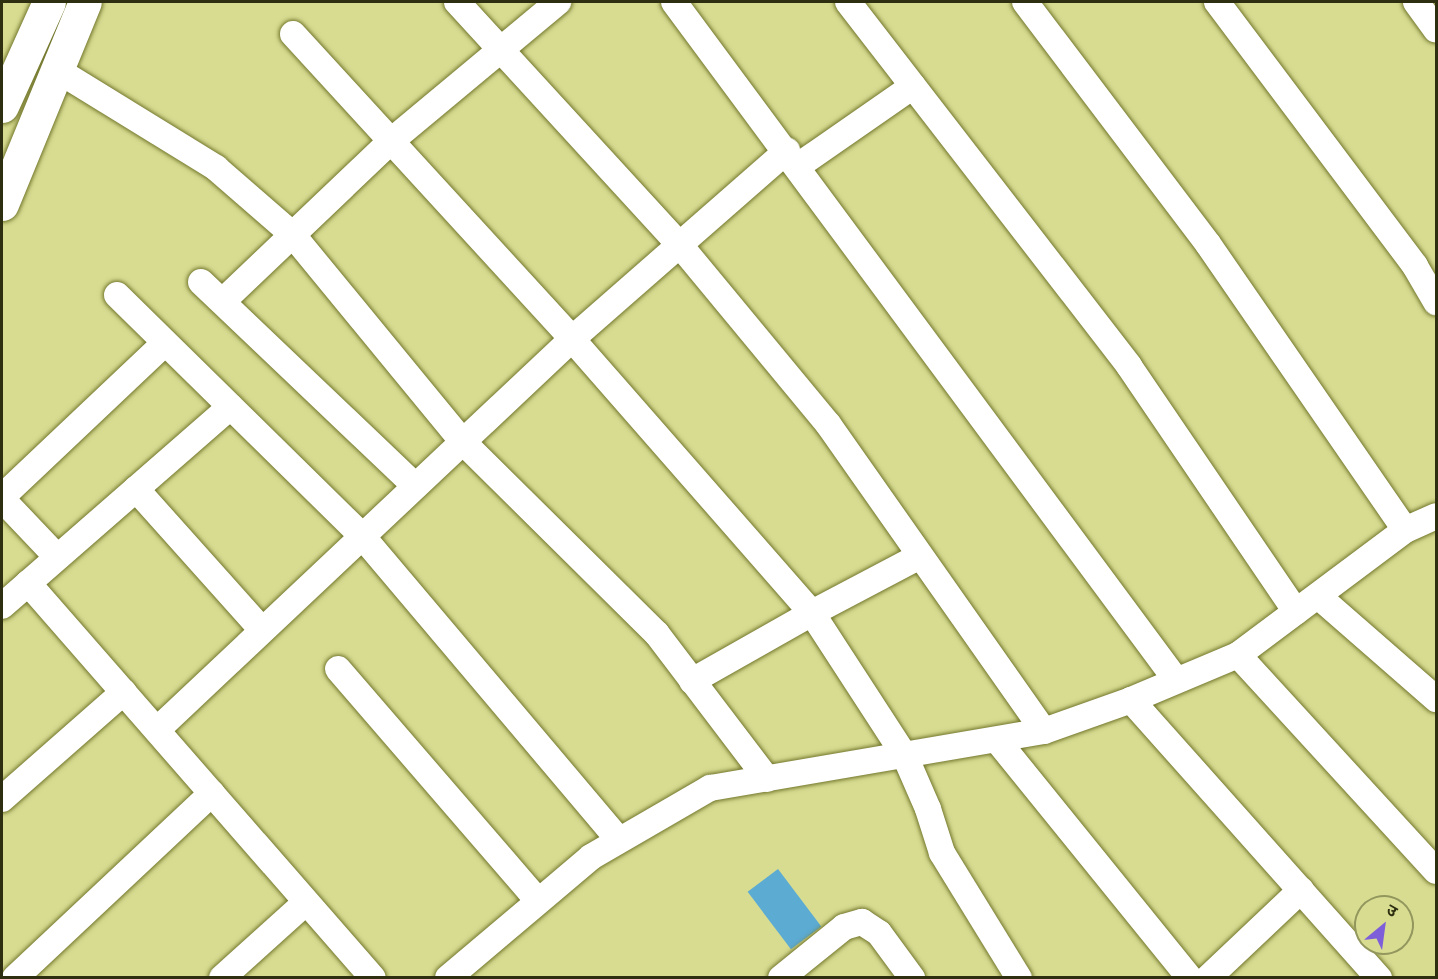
<!DOCTYPE html>
<html>
<head>
<meta charset="utf-8">
<style>
  body { margin:0 }
  #map { position:relative; width:1438px; height:979px; overflow:hidden; background:#d7dc91; font-family:"Space Grotesk","Noto Sans Devanagari",sans-serif }
  div>[style] { position:absolute }
  .building>* { inset:0; background:#5cabd3; transform-origin:0 0 }
  .roads { filter:drop-shadow(0 0 2px #73772d) drop-shadow(0 0 2px #73772d) }
  .street>* { height:26px; margin:-13px; padding:0 13px; transform-origin:13px; border-radius:13px; background:#fff }
  .primary>* { height:33px; margin:-16.5px; padding:0 16.5px; transform-origin:16.5px; border-radius:16.5px; background:#fff }
  span { translate:-50% -50%; white-space:nowrap; text-align:center; line-height:1.15; -webkit-text-stroke:4.5px #d7dc91; paint-order:stroke }
  .frame { position:absolute; inset:0; border:3px solid #2d2f10; pointer-events:none }
  .north { position:absolute; left:1354px; top:895px; width:60px; height:60px; box-sizing:border-box; background:#d7dc91; border:2px solid #93975d; border-radius:50%; rotate:29deg; font-size:16px; font-weight:700; line-height:24px; text-align:center; color:#2d2f10 }
  .north::after { content:''; display:block; margin:auto; width:21px; height:27px; background:#7f5fd9; clip-path:polygon(50% 0,100% 100%,50% 72%,0 100%) }
</style>
</head>
<body>
<div id="map">
  <div class="building">
    <i style="left:778px;top:869px;width:72px;height:38px;rotate:53deg"></i>
  </div>
  <div class="roads">
    <div class="street">
      <i style="left:457px;top:2px;width:328px;rotate:47.5deg"></i>
      <i style="left:679px;top:244px;width:234px;rotate:50.4deg"></i>
      <i style="left:828px;top:424px;width:375px;rotate:54.9deg"></i>
      <i style="left:674px;top:2px;width:844px;rotate:53.48deg"></i>
      <i style="left:848px;top:2px;width:460px;rotate:52.3deg"></i>
      <i style="left:1129px;top:366px;width:297px;rotate:55.8deg"></i>
      <i style="left:1025px;top:2px;width:303px;rotate:52.9deg"></i>
      <i style="left:1208px;top:244px;width:347px;rotate:55.4deg"></i>
      <i style="left:1217px;top:2px;width:330px;rotate:53.1deg"></i>
      <i style="left:1415px;top:266px;width:42px;rotate:59.7deg"></i>
      <i style="left:1416px;top:2px;width:34px;rotate:54deg"></i>
      <i style="left:293px;top:34px;width:413px;rotate:47.5deg"></i>
      <i style="left:572px;top:339px;width:364px;rotate:48.8deg"></i>
      <i style="left:812px;top:613px;width:171px;rotate:57deg"></i>
      <i style="left:905px;top:756px;width:58px;rotate:66.5deg"></i>
      <i style="left:928px;top:809px;width:46px;rotate:72.3deg"></i>
      <i style="left:942px;top:853px;width:147px;rotate:58.4deg"></i>
      <i style="left:57px;top:70px;width:187px;rotate:31.6deg"></i>
      <i style="left:216px;top:168px;width:101px;rotate:41deg"></i>
      <i style="left:292px;top:234px;width:268px;rotate:50.6deg"></i>
      <i style="left:462px;top:441px;width:274px;rotate:44.7deg"></i>
      <i style="left:657px;top:634px;width:182px;rotate:52.8deg"></i>
      <i style="left:798px;top:166px;width:140px;rotate:-34.8deg"></i>
      <i style="left:201px;top:282px;width:296px;rotate:43.6deg"></i>
      <i style="left:117px;top:295px;width:344px;rotate:44.5deg"></i>
      <i style="left:362px;top:536px;width:398px;rotate:49.8deg"></i>
      <i style="left:223px;top:301px;width:231px;rotate:-43.6deg"></i>
      <i style="left:390px;top:142px;width:219px;rotate:-39.8deg"></i>
      <i style="left:136px;top:489px;width:189px;rotate:48.2deg"></i>
      <i style="left:2px;top:497px;width:223px;rotate:-43.4deg"></i>
      <i style="left:2px;top:499px;width:80px;rotate:46.5deg"></i>
      <i style="left:28px;top:583px;width:524px;rotate:48.87deg"></i>
      <i style="left:1318px;top:596px;width:157px;rotate:41.1deg"></i>
      <i style="left:2px;top:606px;width:303px;rotate:-41.1deg"></i>
      <i style="left:1238px;top:655px;width:293px;rotate:47.5deg"></i>
      <i style="left:338px;top:669px;width:306px;rotate:49.2deg"></i>
      <i style="left:692px;top:681px;width:138px;rotate:-29.5deg"></i>
      <i style="left:812px;top:613px;width:122px;rotate:-27.8deg"></i>
      <i style="left:1131px;top:700px;width:373px;rotate:48.3deg"></i>
      <i style="left:157px;top:730px;width:570px;rotate:-43.29deg"></i>
      <i style="left:572px;top:339px;width:286px;rotate:-41.2deg"></i>
      <i style="left:997px;top:740px;width:306px;rotate:51deg"></i>
      <i style="left:2px;top:799px;width:162px;rotate:-41.3deg"></i>
      <i style="left:15px;top:978px;width:270px;rotate:-43.2deg"></i>
      <i style="left:222px;top:978px;width:113px;rotate:-42.1deg"></i>
      <i style="left:448px;top:978px;width:187px;rotate:-40.2deg"></i>
      <i style="left:591px;top:857px;width:138px;rotate:-30.1deg"></i>
      <i style="left:710px;top:788px;width:339px;rotate:-9.7deg"></i>
      <i style="left:1044px;top:731px;width:92px;rotate:-19.6deg"></i>
      <i style="left:1131px;top:700px;width:116px;rotate:-22.8deg"></i>
      <i style="left:1238px;top:655px;width:209px;rotate:-36.8deg"></i>
      <i style="left:1405px;top:530px;width:34px;rotate:-24deg"></i>
      <i style="left:781px;top:978px;width:81px;rotate:-39deg"></i>
      <i style="left:844px;top:927px;width:19px;rotate:-16deg"></i>
      <i style="left:862px;top:922px;width:20px;rotate:33deg"></i>
      <i style="left:879px;top:933px;width:56px;rotate:53.7deg"></i>
      <i style="left:1208px;top:978px;width:128px;rotate:-43.4deg"></i>
    </div>
    <div class="primary">
      <i style="left:2px;top:106px;width:114px;rotate:-65.7deg"></i>
      <i style="left:2px;top:204px;width:218px;rotate:-67.7deg"></i>
    </div>
  </div>
  <div class="frame"></div>
  <div class="north">उ</div>
</div>
</body>
</html>
